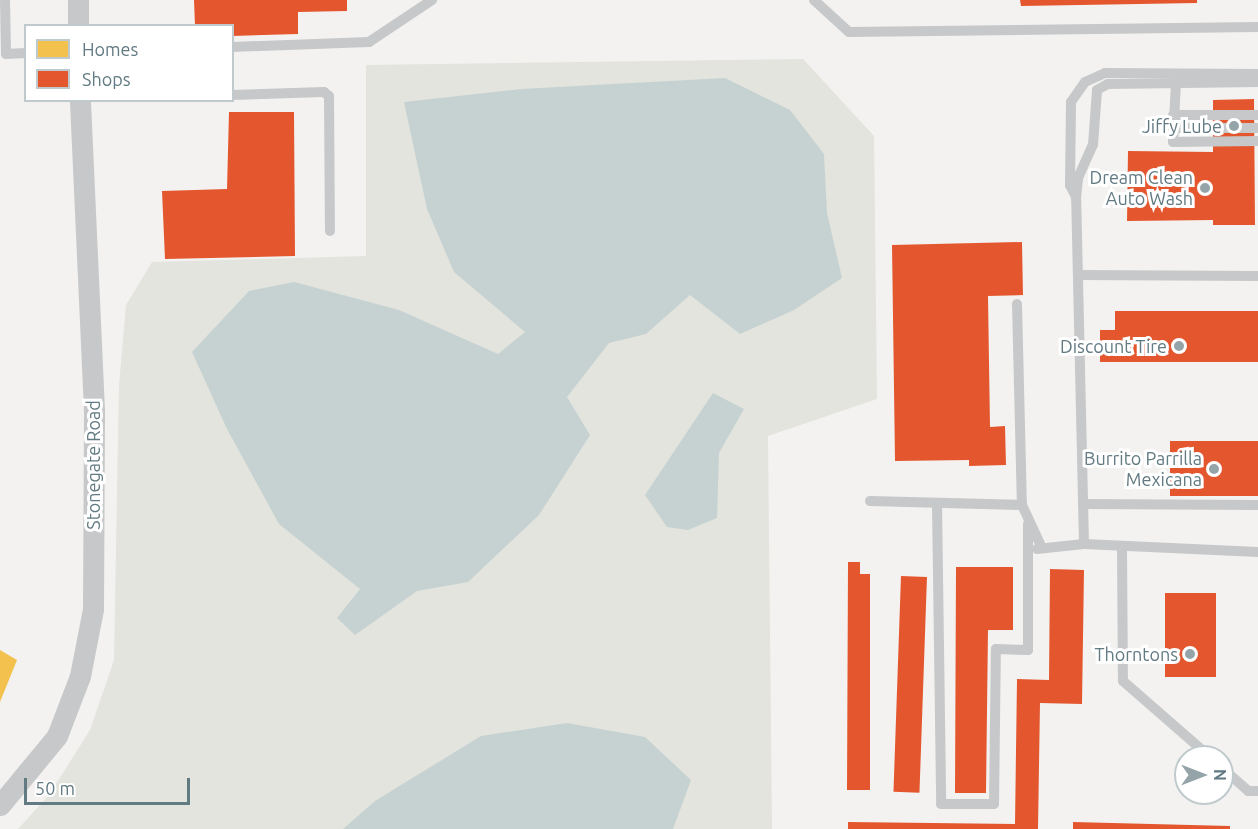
<!DOCTYPE html>
<html>
<head>
<meta charset="utf-8">
<style>
  body { margin:0 }
  #map { position:relative; width:1258px; height:829px; overflow:hidden; background:#f3f2f0; font-family:Ubuntu,sans-serif }
  div>[style] { position:absolute }
  .green>* { inset:0; background:#e2e4dd }
  .water>* { inset:0; background:#c6d2d2 }
  .homes>* { inset:0; background:#f2c14e }
  .shops>* { inset:0; background:#e4572e; transform-origin:0 0 }
  .lane>* { height:10px; margin:-5px; padding:0 5px; transform-origin:5px; border-radius:5px; background:#c7c8c9 }
  .street>* { height:21px; margin:-10.5px; padding:0 10.5px; transform-origin:10.5px; border-radius:10.5px; background:#c7c8c9 }
  .dots>* { width:16px; height:16px; translate:-50% -50%; box-sizing:border-box; border:3px solid #fff; border-radius:50% }
  span { translate:-50% -50%; white-space:nowrap; text-align:center; line-height:1.15; -webkit-text-stroke:6px #fff; paint-order:stroke }
  .poi-label { font-size:18px; color:#627a82 }
  .right { translate:-100% -50%; text-align:right }
  .street-label { font-size:18px; color:#627a82 }
  .legend { position:absolute; left:24px; top:24px; width:210px; height:78px; box-sizing:border-box; background:#fff; border:2px solid #c0cacd; margin:0; padding:8px 10px; list-style:none; font-size:18px; color:#627a82 }
  .legend li { display:flex; align-items:center; gap:12px; height:30px }
  .legend b { width:30px; border:2px solid #c0cacd }
  .north { position:absolute; left:1174px; top:745px; width:60px; height:60px; box-sizing:border-box; background:#fff; border:2px solid #c0cacd; border-radius:50%; rotate:90deg; font-size:16px; font-weight:700; line-height:24px; text-align:center; color:#627a82 }
  .north::after { content:''; display:block; margin:auto; width:21px; height:27px; background:#95a4a8; clip-path:polygon(50% 0,100% 100%,50% 72%,0 100%) }
  .scale { position:absolute; left:24px; top:778px; width:166px; height:27px; box-sizing:border-box; border:3px solid #627a82; border-top:0; padding-left:8px; font-size:18px; line-height:21px; white-space:nowrap; color:#627a82; -webkit-text-stroke:4px #fff; paint-order:stroke }
</style>
</head>
<body>
<div id="map">
  <div class="green">
    <i style="clip-path:polygon(803px 59px,874px 136px,877px 399px,768px 436px,772px 829px,18px 829px,49px 795px,90px 730px,114px 660px,119px 385px,126px 305px,152px 262px,366px 256px,366px 65px)"></i>
  </div>
  <div class="water">
    <i style="clip-path:polygon(725px 78px,790px 110px,824px 154px,827px 213px,842px 278px,794px 310px,740px 334px,690px 295px,646px 334px,609px 343px,567px 397px,590px 435px,539px 515px,468px 582px,417px 591px,355px 635px,337px 618px,360px 589px,279px 524px,227px 429px,192px 352px,249px 291px,294px 282px,399px 310px,498px 354px,525px 332px,454px 272px,427px 209px,404px 102px,521px 89px)"></i>
    <i style="clip-path:polygon(713px 393px,744px 409px,719px 453px,717px 518px,688px 530px,667px 527px,645px 495px)"></i>
    <i style="clip-path:polygon(567px 723px,645px 737px,691px 780px,673px 829px,343px 829px,375px 801px,481px 736px)"></i>
  </div>
  <div class="homes">
    <i style="clip-path:polygon(0 650px,17px 660px,0 702px)"></i>
  </div>
  <div class="shops">
    <i style="clip-path:polygon(194px 0,347px 0,347px 11px,298px 12px,298px 34px,232px 36px,232px 26px,195px 26px)"></i>
    <i style="clip-path:polygon(1020px 0,1197px 0,1197px 3px,1021px 6px)"></i>
    <i style="clip-path:polygon(1254px 99px,1255px 225px,1213px 225px,1213px 220px,1127px 221px,1128px 151px,1213px 152px,1213px 100px)"></i>
    <i style="clip-path:polygon(229px 112px,294px 112px,295px 256px,165px 259px,162px 191px,227px 189px)"></i>
    <i style="clip-path:polygon(1022px 242px,1023px 295px,988px 296px,990px 427px,1005px 426px,1006px 465px,969px 466px,969px 460px,895px 461px,892px 245px)"></i>
    <i style="clip-path:polygon(1115px 311px,1258px 311px,1258px 362px,1100px 362px,1100px 330px,1115px 330px)"></i>
    <i style="left:1258px;top:441px;width:55px;height:88px;rotate:90deg"></i>
    <i style="clip-path:polygon(848px 562px,860px 562px,860px 574px,870px 574px,870px 790px,847px 790px)"></i>
    <i style="clip-path:polygon(956px 567px,1013px 567px,1013px 630px,988px 630px,986px 793px,955px 793px)"></i>
    <i style="clip-path:polygon(1050px 569px,1084px 570px,1082px 704px,1040px 703px,1038px 829px,848px 829px,848px 822px,1015px 824px,1017px 679px,1049px 680px)"></i>
    <i style="left:901px;top:576px;width:26px;height:216px;rotate:2deg"></i>
    <i style="left:1165px;top:593px;width:51px;height:84px"></i>
    <i style="clip-path:polygon(1073px 822px,1230px 826px,1230px 829px,1073px 829px)"></i>
  </div>
  <div class="lane">
    <i style="left:5px;top:0;width:54px;rotate:88.9deg"></i>
    <i style="left:6px;top:54px;width:20px;rotate:-3deg"></i>
    <i style="left:814px;top:0;width:47px;rotate:42.4deg"></i>
    <i style="left:849px;top:32px;width:409px;rotate:-0.7deg"></i>
    <i style="left:232px;top:47px;width:137px;rotate:-2.1deg"></i>
    <i style="left:369px;top:42px;width:76px;rotate:-33.7deg"></i>
    <i style="left:1176px;top:82px;width:60px;rotate:92.9deg"></i>
    <i style="left:1173px;top:142px;width:85px;rotate:-0.7deg"></i>
    <i style="left:232px;top:95px;width:92px;rotate:-1.9deg"></i>
    <i style="left:324px;top:92px;width:6px;rotate:39deg"></i>
    <i style="left:329px;top:96px;width:135px;rotate:89.6deg"></i>
    <i style="left:1173px;top:115px;width:85px"></i>
    <i style="left:1173px;top:128px;width:85px"></i>
    <i style="left:1075px;top:195px;width:11px;rotate:-117deg"></i>
    <i style="left:1070px;top:185px;width:83px;rotate:-89.3deg"></i>
    <i style="left:1071px;top:102px;width:24px;rotate:-55deg"></i>
    <i style="left:1085px;top:82px;width:22px;rotate:-24deg"></i>
    <i style="left:1105px;top:73px;width:153px;rotate:0.4deg"></i>
    <i style="left:1078px;top:275px;width:180px;rotate:0.3deg"></i>
    <i style="left:1017px;top:304px;width:201px;rotate:88.6deg"></i>
    <i style="left:1022px;top:505px;width:47px;rotate:65.1deg"></i>
    <i style="left:870px;top:501px;width:152px;rotate:1.5deg"></i>
    <i style="left:937px;top:503px;width:301px;rotate:89.2deg"></i>
    <i style="left:941px;top:804px;width:53px"></i>
    <i style="left:994px;top:804px;width:155px;rotate:-89.3deg"></i>
    <i style="left:996px;top:649px;width:32px;rotate:2deg"></i>
    <i style="left:1028px;top:650px;width:126px;rotate:-90deg"></i>
    <i style="left:1083px;top:504px;width:175px;rotate:0.3deg"></i>
    <i style="left:1084px;top:544px;width:346px;rotate:-91.3deg"></i>
    <i style="left:1076px;top:198px;width:20px;rotate:-84deg"></i>
    <i style="left:1078px;top:178px;width:36px;rotate:-66deg"></i>
    <i style="left:1093px;top:145px;width:55px;rotate:-85.8deg"></i>
    <i style="left:1097px;top:90px;width:13px;rotate:-29deg"></i>
    <i style="left:1108px;top:84px;width:150px;rotate:-0.8deg"></i>
    <i style="left:1122px;top:547px;width:134px;rotate:89.6deg"></i>
    <i style="left:1123px;top:681px;width:116px;rotate:41.1deg"></i>
    <i style="left:1037px;top:549px;width:47px;rotate:-6.1deg"></i>
    <i style="left:1084px;top:544px;width:174px;rotate:2.6deg"></i>
    <i style="left:1222px;top:768px;width:35px;rotate:41deg"></i>
    <i style="left:1248px;top:791px;width:10px"></i>
  </div>
  <div class="street">
    <i style="left:78px;top:0;width:26px;rotate:90deg"></i>
    <i style="left:0;top:805px;width:89px;rotate:-50.4deg"></i>
    <i style="left:57px;top:736px;width:64px;rotate:-69deg"></i>
    <i style="left:80px;top:676px;width:68px;rotate:-79deg"></i>
    <i style="left:93px;top:609px;width:199px;rotate:-89.7deg"></i>
    <i style="left:94px;top:410px;width:310px;rotate:-92.6deg"></i>
  </div>
  <div class="dots">
    <i style="left:1234px;top:126px;background:#95a4a8"></i>
    <i style="left:1205px;top:188px;background:#95a4a8"></i>
    <i style="left:1179px;top:346px;background:#95a4a8"></i>
    <i style="left:1214px;top:469px;background:#95a4a8"></i>
    <i style="left:1190px;top:654px;background:#95a4a8"></i>
  </div>
  <div class="poi-label">
    <span class="right" style="left:1222px;top:126px">Jiffy Lube</span>
    <span class="right" style="left:1193px;top:188px">Dream Clean<br>Auto Wash</span>
    <span class="right" style="left:1167px;top:346px">Discount Tire</span>
    <span class="right" style="left:1202px;top:469px">Burrito Parrilla<br>Mexicana</span>
    <span class="right" style="left:1178px;top:654px">Thorntons</span>
  </div>
  <div class="street-label">
    <span style="left:93px;top:465px;rotate:-90deg">Stonegate Road</span>
  </div>
  <ul class="legend">
  <li><b style="height:16px;background:#f2c14e"></b>Homes</li>
  <li><b style="height:16px;background:#e4572e"></b>Shops</li>
  </ul>
  <div class="north">N</div>
  <div class="scale">50 m</div>
</div>
</body>
</html>
